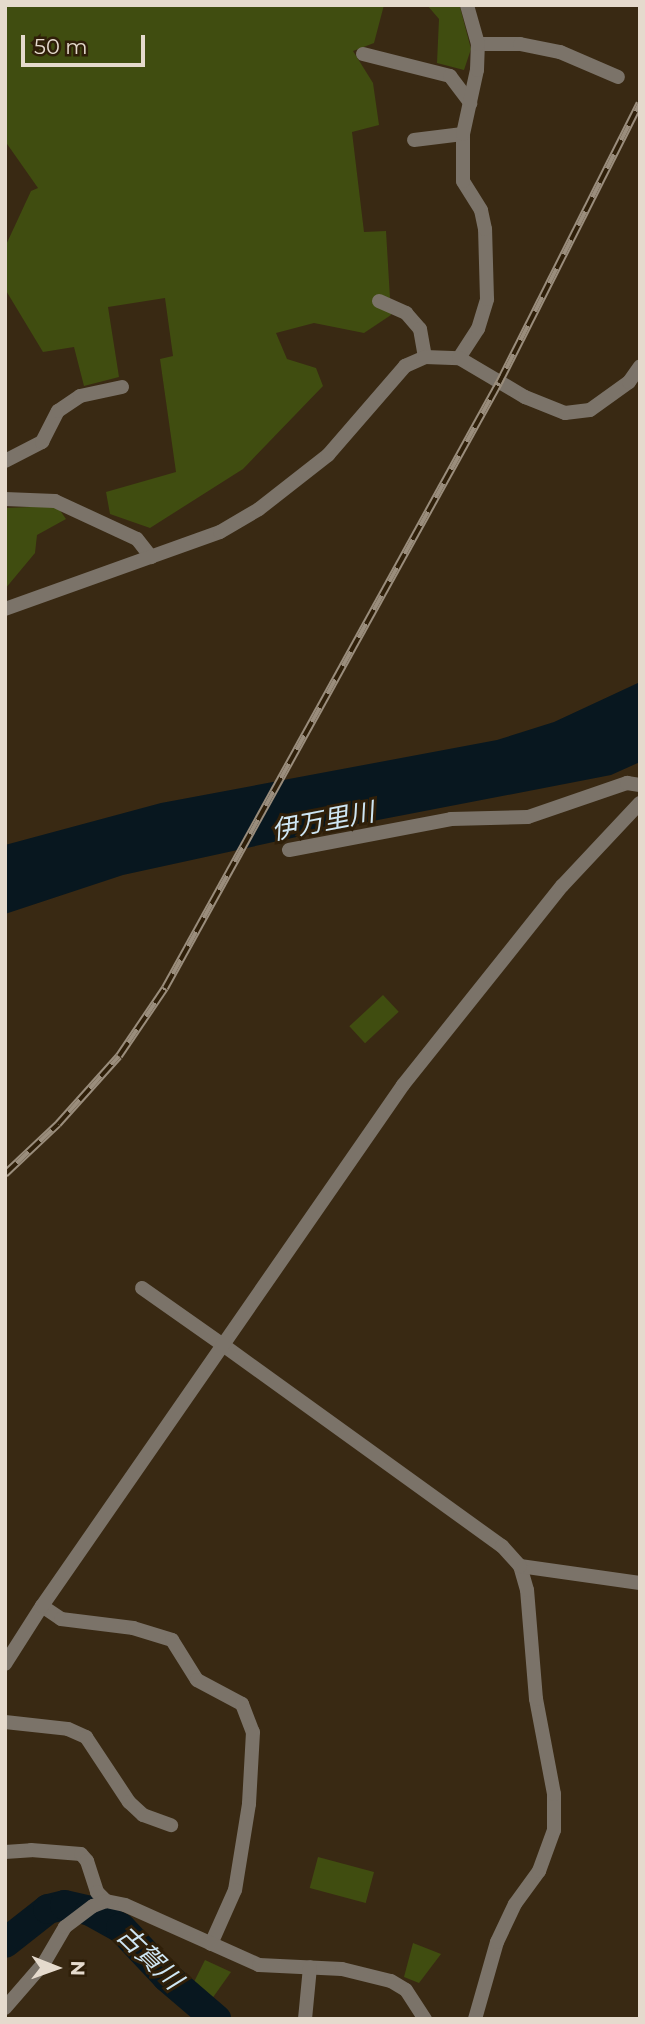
<!DOCTYPE html>
<html>
<head>
<meta charset="utf-8">
<style>
  body { margin:0 }
  #map { position:relative; width:645px; height:2024px; overflow:hidden; background:#392913; font-family:Montserrat,"Noto Sans JP",sans-serif }
  div>[style] { position:absolute }
  .green>* { inset:0; background:#404d10; transform-origin:0 0 }
  .water>* { inset:0; background:#08171f }
  .river>* { height:30px; margin:-15px; padding:0 15px; transform-origin:15px; border-radius:15px; background:#08171f }
  .minor>* { height:14px; margin:-7px; padding:0 7px; transform-origin:7px; border-radius:7px; background:#7b7369 }
  .tertiary>* { height:14px; margin:-7px; padding:0 7px; transform-origin:7px; border-radius:7px; background:#7b7369 }
  .rail>* { height:8px; margin-top:-4px; transform-origin:0; background:repeating-linear-gradient(90deg,#2f1f09 0 16px,#9a8d7c 0 32px); box-sizing:border-box; border-block:2px solid #9a8d7c }
  span { translate:-50% -50%; white-space:nowrap; text-align:center; line-height:1.15; -webkit-text-stroke:6px #2f1f09; paint-order:stroke }
  .water-label { font-size:26px; color:#cee6f4; font-style:italic }
  .frame { position:absolute; inset:0; border:7px solid #e5dacd; pointer-events:none }
  .north { position:absolute; left:21px; top:1933px; width:70px; height:70px; -webkit-text-stroke:5px #2f1f09; paint-order:stroke; rotate:91deg; font-size:19px; font-weight:700; line-height:28px; text-align:center; color:#e5dacd }
  .north::after { content:''; display:block; margin:auto; width:24px; height:32px; background:#e5dacd; clip-path:polygon(50% 0,100% 100%,50% 72%,0 100%) }
  .scale { position:absolute; left:21px; top:35px; width:124px; height:32px; box-sizing:border-box; border:4px solid #e5dacd; border-top:0; padding-left:9px; font-size:21px; line-height:24px; white-space:nowrap; color:#e5dacd; -webkit-text-stroke:5px #2f1f09; paint-order:stroke }
</style>
</head>
<body>
<div id="map">
  <div class="green">
    <i style="clip-path:polygon(5px 5px,384px 5px,374px 43px,353px 51px,373px 83px,379px 125px,352px 132px,364px 232px,386px 231px,391px 315px,364px 333px,314px 323px,276px 333px,287px 359px,316px 368px,323px 386px,243px 469px,150px 528px,110px 514px,106px 492px,176px 472px,160px 359px,173px 356px,165px 298px,108px 307px,119px 377px,84px 386px,74px 347px,43px 352px,5px 289px,5px 247px,31px 191px,38px 188px,5px 141px)"></i>
    <i style="clip-path:polygon(427px 5px,460px 7px,471px 49px,464px 70px,437px 63px,439px 19px)"></i>
    <i style="clip-path:polygon(57px 506px,66px 519px,37px 535px,35px 553px,5px 589px,5px 508px)"></i>
    <i style="left:383px;top:995px;width:23px;height:46px;rotate:47deg"></i>
    <i style="left:318px;top:1857px;width:58px;height:32px;rotate:15deg"></i>
    <i style="clip-path:polygon(413px 1943px,441px 1954px,419px 1983px,404px 1977px)"></i>
    <i style="clip-path:polygon(205px 1960px,231px 1972px,209px 2003px,190px 1990px)"></i>
  </div>
  <div class="water">
    <i style="clip-path:polygon(640px 682px,640px 762px,611px 775px,347px 826px,123px 875px,5px 914px,5px 845px,161px 803px,497px 740px,554px 722px)"></i>
  </div>
  <div class="river">
    <i style="left:5px;top:1943px;width:55px;rotate:-38.3deg"></i>
    <i style="left:48px;top:1909px;width:17px;rotate:-13deg"></i>
    <i style="left:65px;top:1905px;width:26px;rotate:13deg"></i>
    <i style="left:90px;top:1911px;width:35px;rotate:29deg"></i>
    <i style="left:121px;top:1928px;width:67px;rotate:46.8deg"></i>
    <i style="left:167px;top:1977px;width:65px;rotate:40.6deg"></i>
  </div>
  <div class="minor">
    <i style="left:478px;top:44px;width:42px"></i>
    <i style="left:520px;top:44px;width:41px;rotate:11.3deg"></i>
    <i style="left:560px;top:52px;width:63px;rotate:23.3deg"></i>
    <i style="left:363px;top:54px;width:90px;rotate:14.2deg"></i>
    <i style="left:450px;top:76px;width:34px;rotate:53deg"></i>
    <i style="left:414px;top:140px;width:49px;rotate:-7deg"></i>
    <i style="left:379px;top:301px;width:30px;rotate:24deg"></i>
    <i style="left:406px;top:313px;width:21px;rotate:49deg"></i>
    <i style="left:420px;top:329px;width:28px;rotate:80deg"></i>
    <i style="left:459px;top:358px;width:35px;rotate:-57deg"></i>
    <i style="left:478px;top:329px;width:31px;rotate:-73deg"></i>
    <i style="left:487px;top:299px;width:70px;rotate:-91.6deg"></i>
    <i style="left:485px;top:229px;width:19px;rotate:-102deg"></i>
    <i style="left:481px;top:210px;width:34px;rotate:-122deg"></i>
    <i style="left:463px;top:181px;width:47px;rotate:-90deg"></i>
    <i style="left:463px;top:134px;width:66px;rotate:-77.7deg"></i>
    <i style="left:477px;top:70px;width:26px;rotate:-88deg"></i>
    <i style="left:478px;top:44px;width:41px;rotate:-105.8deg"></i>
    <i style="left:5px;top:461px;width:42px;rotate:-27.2deg"></i>
    <i style="left:42px;top:442px;width:35px;rotate:-63deg"></i>
    <i style="left:58px;top:411px;width:27px;rotate:-34deg"></i>
    <i style="left:80px;top:396px;width:43px;rotate:-12.1deg"></i>
    <i style="left:5px;top:499px;width:50px;rotate:2.3deg"></i>
    <i style="left:55px;top:501px;width:90px;rotate:24.9deg"></i>
    <i style="left:137px;top:539px;width:23px;rotate:52deg"></i>
    <i style="left:5px;top:609px;width:228px;rotate:-19.7deg"></i>
    <i style="left:220px;top:532px;width:45px;rotate:-30.5deg"></i>
    <i style="left:259px;top:509px;width:88px;rotate:-38deg"></i>
    <i style="left:328px;top:455px;width:118px;rotate:-49.1deg"></i>
    <i style="left:405px;top:366px;width:22px;rotate:-24deg"></i>
    <i style="left:425px;top:357px;width:34px;rotate:2deg"></i>
    <i style="left:459px;top:358px;width:77px;rotate:30.6deg"></i>
    <i style="left:525px;top:397px;width:43px;rotate:21.8deg"></i>
    <i style="left:565px;top:413px;width:25px;rotate:-7deg"></i>
    <i style="left:590px;top:410px;width:48px;rotate:-35.7deg"></i>
    <i style="left:629px;top:382px;width:19px;rotate:-55deg"></i>
    <i style="left:289px;top:850px;width:165px;rotate:-10.8deg"></i>
    <i style="left:451px;top:819px;width:77px;rotate:-1.5deg"></i>
    <i style="left:528px;top:817px;width:105px;rotate:-19deg"></i>
    <i style="left:627px;top:783px;width:13px;rotate:9deg"></i>
    <i style="left:142px;top:1288px;width:99px;rotate:35.1deg"></i>
    <i style="left:42px;top:1606px;width:23px;rotate:34deg"></i>
    <i style="left:61px;top:1619px;width:73px;rotate:7.1deg"></i>
    <i style="left:133px;top:1628px;width:41px;rotate:17.1deg"></i>
    <i style="left:172px;top:1640px;width:47px;rotate:58deg"></i>
    <i style="left:197px;top:1680px;width:51px;rotate:28.1deg"></i>
    <i style="left:242px;top:1704px;width:30px;rotate:69deg"></i>
    <i style="left:253px;top:1732px;width:72px;rotate:93.2deg"></i>
    <i style="left:249px;top:1804px;width:87px;rotate:99.2deg"></i>
    <i style="left:235px;top:1890px;width:59px;rotate:114deg"></i>
    <i style="left:5px;top:1722px;width:63px;rotate:6.3deg"></i>
    <i style="left:68px;top:1729px;width:20px;rotate:24deg"></i>
    <i style="left:86px;top:1737px;width:78px;rotate:56.5deg"></i>
    <i style="left:129px;top:1802px;width:19px;rotate:43deg"></i>
    <i style="left:143px;top:1815px;width:30px;rotate:20deg"></i>
    <i style="left:5px;top:1852px;width:26px;rotate:-4deg"></i>
    <i style="left:31px;top:1850px;width:50px;rotate:4.6deg"></i>
    <i style="left:81px;top:1854px;width:9px;rotate:49deg"></i>
    <i style="left:87px;top:1861px;width:33px;rotate:72deg"></i>
    <i style="left:97px;top:1892px;width:13px;rotate:45deg"></i>
    <i style="left:106px;top:1901px;width:19px;rotate:12deg"></i>
    <i style="left:125px;top:1905px;width:147px;rotate:24.1deg"></i>
    <i style="left:259px;top:1965px;width:83px;rotate:2.8deg"></i>
    <i style="left:342px;top:1969px;width:50px;rotate:13.8deg"></i>
    <i style="left:391px;top:1981px;width:17px;rotate:31deg"></i>
    <i style="left:406px;top:1990px;width:35px;rotate:57deg"></i>
    <i style="left:5px;top:2008px;width:60px;rotate:-49.1deg"></i>
    <i style="left:44px;top:1963px;width:42px;rotate:-59.7deg"></i>
    <i style="left:65px;top:1927px;width:35px;rotate:-37deg"></i>
    <i style="left:93px;top:1906px;width:14px;rotate:-21deg"></i>
    <i style="left:305px;top:2019px;width:52px;rotate:-84.5deg"></i>
    <i style="left:475px;top:2019px;width:80px;rotate:-74.1deg"></i>
    <i style="left:497px;top:1942px;width:42px;rotate:-64.7deg"></i>
    <i style="left:515px;top:1904px;width:41px;rotate:-54deg"></i>
    <i style="left:539px;top:1871px;width:44px;rotate:-69.9deg"></i>
    <i style="left:554px;top:1830px;width:36px;rotate:-90deg"></i>
    <i style="left:554px;top:1794px;width:97px;rotate:-100.7deg"></i>
    <i style="left:536px;top:1699px;width:109px;rotate:-94.7deg"></i>
    <i style="left:527px;top:1590px;width:25px;rotate:-106deg"></i>
    <i style="left:520px;top:1566px;width:121px;rotate:8.1deg"></i>
  </div>
  <div class="tertiary">
    <i style="left:223px;top:1345px;width:344px;rotate:35.8deg"></i>
    <i style="left:502px;top:1546px;width:27px;rotate:48deg"></i>
    <i style="left:5px;top:1664px;width:69px;rotate:-57.5deg"></i>
    <i style="left:42px;top:1606px;width:634px;rotate:-55.28deg"></i>
    <i style="left:403px;top:1085px;width:255px;rotate:-51.4deg"></i>
    <i style="left:562px;top:886px;width:114px;rotate:-46.8deg"></i>
  </div>
  <div class="rail">
    <i style="left:5px;top:1174px;width:73px;rotate:-43.3deg"></i>
    <i style="left:58px;top:1124px;width:91px;rotate:-48.1deg"></i>
    <i style="left:119px;top:1056px;width:82px;rotate:-55.9deg"></i>
    <i style="left:165px;top:988px;width:691px;rotate:-61.1deg"></i>
    <i style="left:499px;top:383px;width:313px;rotate:-63.3deg"></i>
  </div>
  <div class="water-label">
    <span style="left:323px;top:822px;rotate:-11deg">伊万里川</span>
    <span style="left:149px;top:1958px;rotate:44deg">古賀川</span>
  </div>
  <div class="frame"></div>
  <div class="north">N</div>
  <div class="scale">50 m</div>
</div>
</body>
</html>
